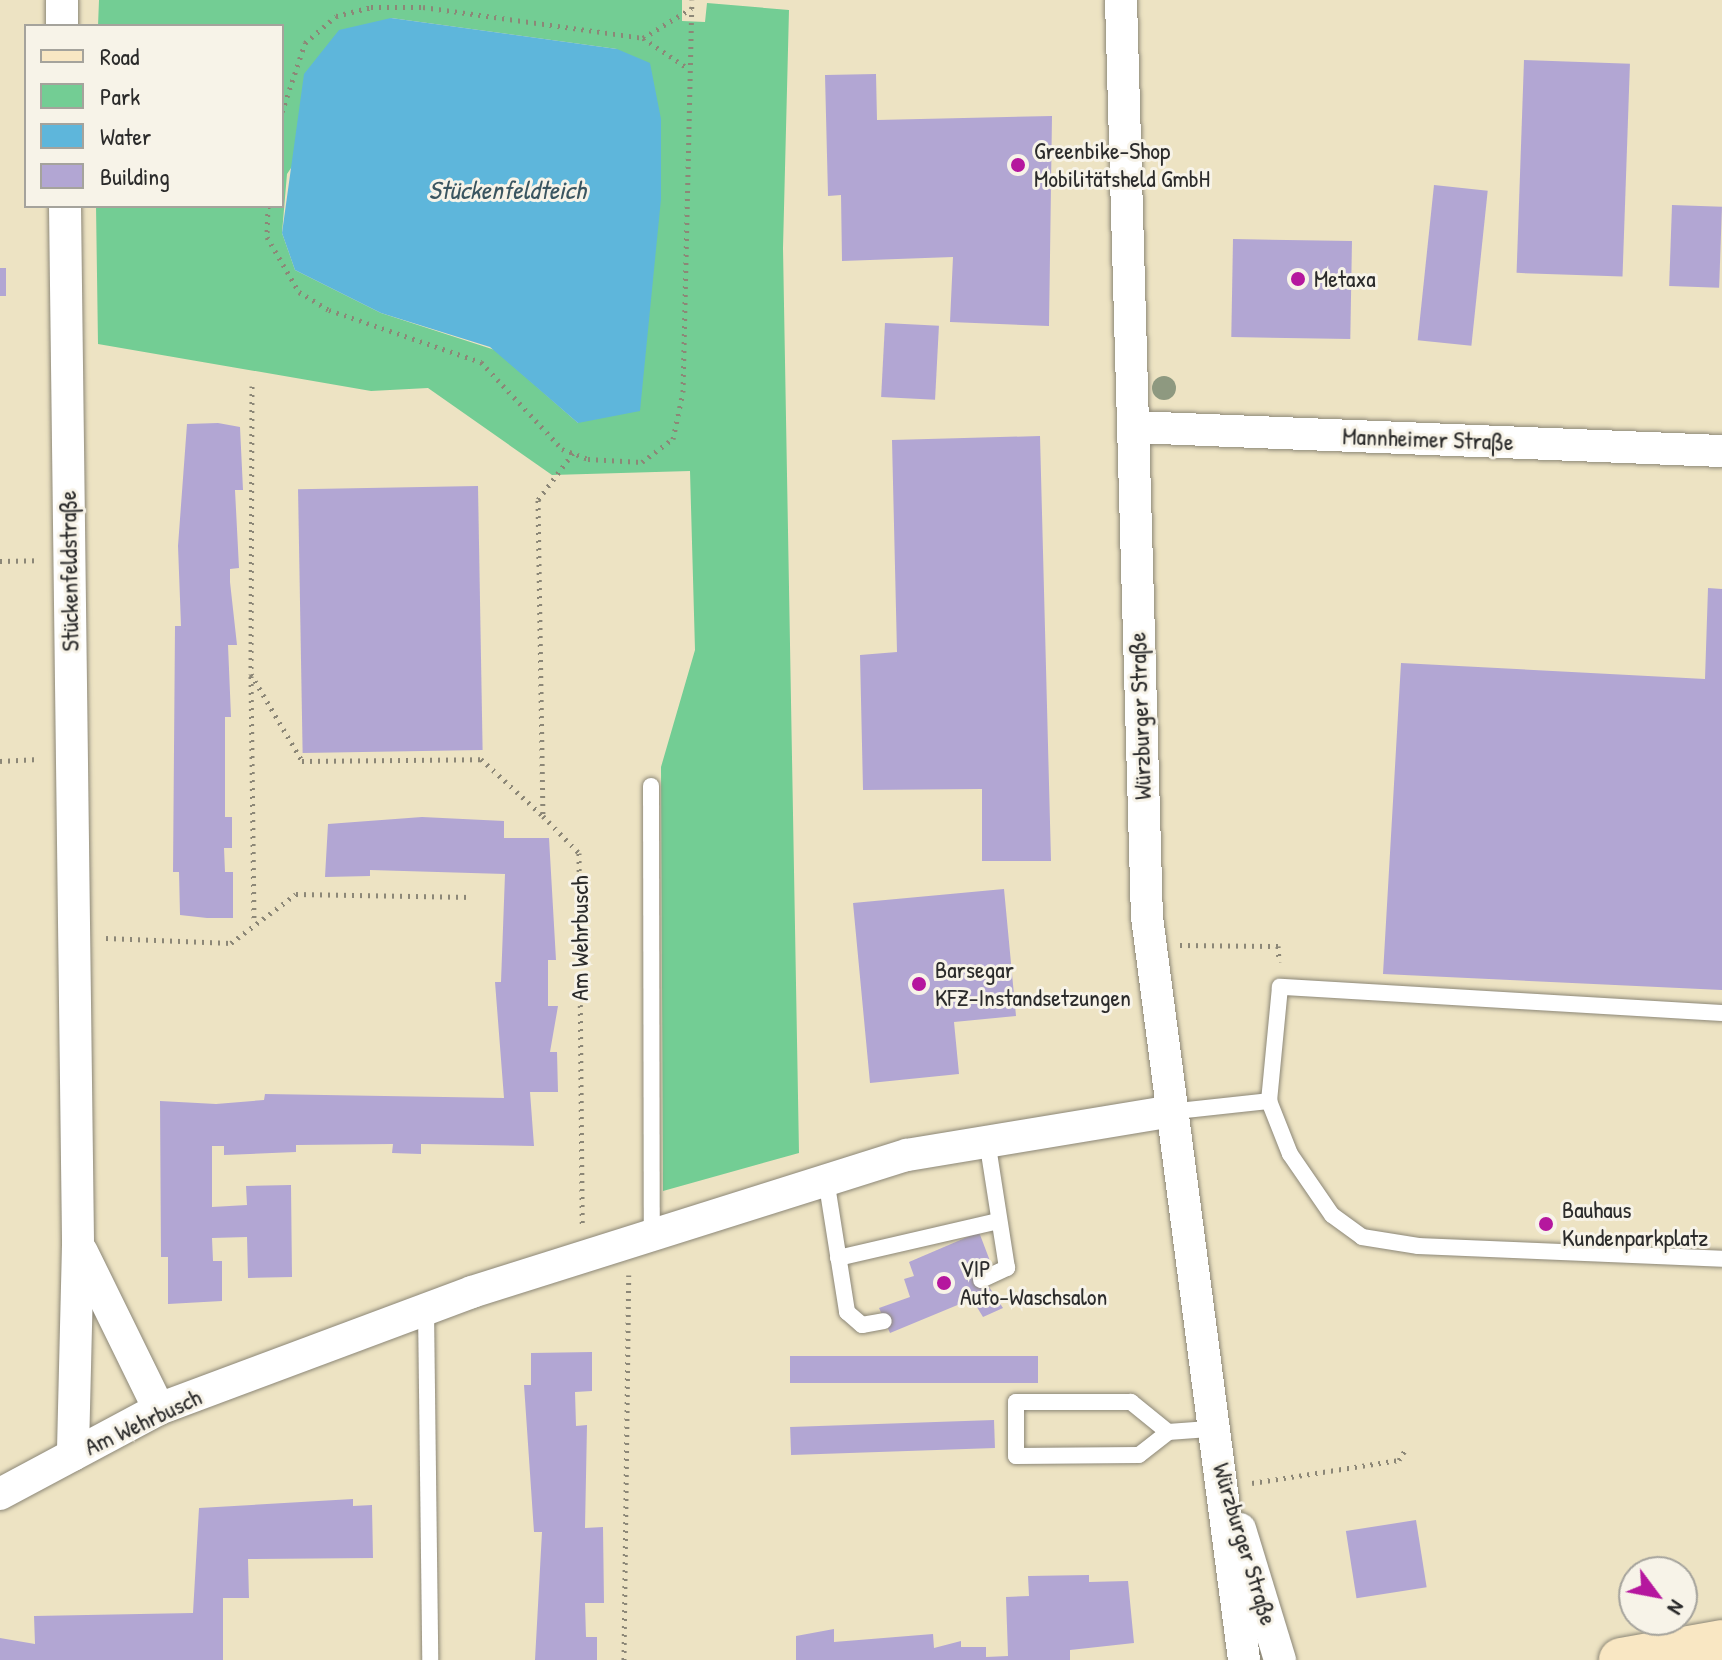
<!DOCTYPE html>
<html>
<head>
<meta charset="utf-8">
<style>
  body { margin:0 }
  #map { position:relative; width:1722px; height:1660px; overflow:hidden; background:#ede3c3; font-family:"Patrick Hand",sans-serif }
  div>[style] { position:absolute }
  .green>* { inset:0; background:#73cd94 }
  .water>* { inset:0; background:#5eb6db }
  .building>* { inset:0; background:#b2a6d3; transform-origin:0 0 }
  .path>* { height:5px; margin-top:-2.5px; transform-origin:0; background:repeating-linear-gradient(90deg,#8c8777 0 2px,transparent 0 8px) }
  .roads { filter:drop-shadow(0 0 2px #8c8777) drop-shadow(0 0 2px #8c8777) }
  .service>* { height:16px; margin:-8px; padding:0 8px; transform-origin:8px; border-radius:8px; background:#fff }
  .minor>* { height:32px; margin:-16px; padding:0 16px; transform-origin:16px; border-radius:16px; background:#fff }
  .secondary>* { height:44px; margin:-22px; padding:0 22px; transform-origin:22px; border-radius:22px; background:#f9e7c3 }
  .trees>* { width:24px; height:24px; margin:-12px; border-radius:50%; background:#8e9980 }
  .dots>* { width:22px; height:22px; translate:-50% -50%; box-sizing:border-box; border:4px solid #f7f3e8; border-radius:50% }
  span { translate:-50% -50%; white-space:nowrap; text-align:center; line-height:1.15; -webkit-text-stroke:6px #f7f3e8; paint-order:stroke }
  .poi-label { font-size:24px; color:#2b2b2b }
  .left { translate:0 -50%; text-align:left }
  .street-label { font-size:24px; color:#2b2b2b }
  .water-label { font-size:26px; color:#3a5560; font-style:italic }
  .legend { position:absolute; left:24px; top:24px; width:260px; height:184px; box-sizing:border-box; background:#f7f3e8; border:2px solid #a5a39c; margin:0; padding:10px 14px; list-style:none; font-size:24px; color:#2b2b2b }
  .legend li { display:flex; align-items:center; gap:16px; height:40px }
  .legend b { width:40px; border:2px solid #a5a39c }
  .north { position:absolute; left:1618px; top:1556px; width:80px; height:80px; box-sizing:border-box; background:#f7f3e8; border:2px solid #a5a39c; border-radius:50%; rotate:122deg; font-size:22px; font-weight:700; line-height:32px; text-align:center; color:#2b2b2b }
  .north::after { content:''; display:block; margin:auto; width:28px; height:36px; background:#b5179e; clip-path:polygon(50% 0,100% 100%,50% 72%,0 100%) }
</style>
</head>
<body>
<div id="map">
  <div class="green">
    <i style="clip-path:polygon(evenodd,99px 0,682px 0,682px 21px,705px 22px,707px 3px,789px 10px,783px 248px,799px 1153px,663px 1191px,661px 767px,695px 650px,690px 471px,552px 475px,428px 388px,371px 391px,98px 344px,96px 206px,282px 206px,282px 26px,98px 26px,99px 0,391px 18px,617px 49px,578px 423px,495px 350px,381px 313px,295px 270px,282px 233px,287px 174px,391px 18px)"></i>
  </div>
  <div class="water">
    <i style="clip-path:polygon(391px 18px,617px 49px,650px 63px,661px 119px,661px 199px,640px 411px,578px 423px,490px 347px,381px 313px,295px 270px,282px 233px,304px 74px,339px 30px)"></i>
  </div>
  <div class="building">
    <i style="left:1524px;top:60px;width:106px;height:213px;rotate:2deg"></i>
    <i style="clip-path:polygon(876px 74px,877px 120px,1052px 116px,1049px 326px,950px 322px,953px 257px,842px 261px,841px 195px,828px 196px,825px 75px)"></i>
    <i style="left:1434px;top:185px;width:54px;height:156px;rotate:6deg"></i>
    <i style="left:1672px;top:205px;width:50px;height:81px;rotate:2deg"></i>
    <i style="left:1233px;top:239px;width:119px;height:98px;rotate:1deg"></i>
    <i style="left:0;top:268px;width:6px;height:28px"></i>
    <i style="left:885px;top:323px;width:54px;height:74px;rotate:3deg"></i>
    <i style="clip-path:polygon(218px 423px,240px 427px,243px 490px,235px 490px,239px 568px,230px 569px,230px 582px,237px 645px,228px 645px,231px 717px,225px 717px,225px 817px,232px 817px,232px 848px,224px 848px,225px 872px,233px 872px,233px 918px,207px 918px,180px 915px,179px 872px,173px 872px,175px 626px,181px 626px,178px 546px,187px 424px)"></i>
    <i style="clip-path:polygon(1040px 436px,1051px 861px,982px 861px,982px 789px,863px 790px,860px 655px,897px 652px,892px 440px)"></i>
    <i style="left:478px;top:486px;width:264px;height:180px;rotate:89deg"></i>
    <i style="clip-path:polygon(1708px 588px,1722px 589px,1722px 990px,1383px 974px,1401px 663px,1705px 679px)"></i>
    <i style="clip-path:polygon(422px 817px,504px 821px,504px 838px,549px 838px,556px 960px,548px 960px,548px 1006px,558px 1006px,550px 1052px,557px 1052px,558px 1092px,530px 1092px,534px 1146px,421px 1144px,421px 1154px,392px 1153px,393px 1144px,296px 1145px,296px 1152px,224px 1155px,224px 1146px,212px 1146px,212px 1207px,247px 1205px,246px 1186px,291px 1185px,292px 1277px,248px 1278px,247px 1237px,212px 1238px,213px 1261px,222px 1261px,222px 1301px,168px 1304px,168px 1257px,161px 1257px,160px 1101px,216px 1104px,264px 1100px,265px 1094px,504px 1098px,495px 982px,501px 982px,505px 874px,370px 870px,370px 876px,325px 877px,328px 824px)"></i>
    <i style="clip-path:polygon(1004px 889px,1016px 1016px,954px 1022px,959px 1074px,870px 1083px,853px 903px)"></i>
    <i style="clip-path:polygon(979px 1232px,990px 1261px,976px 1267px,1003px 1308px,983px 1317px,972px 1299px,890px 1333px,879px 1308px,910px 1297px,904px 1279px,914px 1276px,909px 1262px)"></i>
    <i style="clip-path:polygon(592px 1352px,592px 1391px,575px 1392px,576px 1426px,587px 1425px,585px 1528px,603px 1527px,604px 1603px,585px 1603px,586px 1637px,597px 1637px,597px 1660px,535px 1660px,542px 1532px,534px 1532px,524px 1385px,531px 1385px,531px 1353px)"></i>
    <i style="left:1038px;top:1356px;width:27px;height:248px;rotate:90deg"></i>
    <i style="left:994px;top:1420px;width:28px;height:204px;rotate:88deg"></i>
    <i style="clip-path:polygon(353px 1499px,353px 1506px,372px 1505px,373px 1558px,248px 1559px,249px 1598px,223px 1598px,223px 1660px,0 1660px,0 1638px,35px 1644px,34px 1616px,193px 1613px,199px 1508px)"></i>
    <i style="left:1416px;top:1520px;width:68px;height:71px;rotate:81deg"></i>
    <i style="clip-path:polygon(1089px 1575px,1089px 1582px,1128px 1581px,1134px 1643px,1070px 1650px,1070px 1660px,796px 1660px,796px 1636px,834px 1629px,834px 1642px,933px 1634px,934px 1648px,961px 1641px,961px 1647px,986px 1647px,986px 1657px,1008px 1656px,1006px 1597px,1029px 1596px,1028px 1576px)"></i>
  </div>
  <div class="path">
    <i style="left:643px;top:38px;width:57px;rotate:-31.5deg"></i>
    <i style="left:282px;top:112px;width:73px;rotate:-71.6deg"></i>
    <i style="left:305px;top:43px;width:41px;rotate:-41.1deg"></i>
    <i style="left:336px;top:16px;width:36px;rotate:-14deg"></i>
    <i style="left:371px;top:7px;width:52px"></i>
    <i style="left:423px;top:7px;width:222px;rotate:8deg"></i>
    <i style="left:643px;top:38px;width:55px;rotate:34deg"></i>
    <i style="left:268px;top:206px;width:31px;rotate:92deg"></i>
    <i style="left:267px;top:237px;width:64px;rotate:59.8deg"></i>
    <i style="left:299px;top:292px;width:35px;rotate:31deg"></i>
    <i style="left:329px;top:310px;width:161px;rotate:18.9deg"></i>
    <i style="left:481px;top:362px;width:119px;rotate:47deg"></i>
    <i style="left:562px;top:449px;width:28px;rotate:21deg"></i>
    <i style="left:588px;top:459px;width:54px;rotate:3.2deg"></i>
    <i style="left:642px;top:462px;width:39px;rotate:-37deg"></i>
    <i style="left:673px;top:439px;width:48px;rotate:-78deg"></i>
    <i style="left:683px;top:392px;width:392px;rotate:-88.7deg"></i>
    <i style="left:252px;top:386px;width:288px;rotate:90.2deg"></i>
    <i style="left:251px;top:674px;width:101px;rotate:59.6deg"></i>
    <i style="left:302px;top:761px;width:179px;rotate:-0.6deg"></i>
    <i style="left:481px;top:759px;width:83px;rotate:42.6deg"></i>
    <i style="left:573px;top:453px;width:59px;rotate:126.7deg"></i>
    <i style="left:538px;top:500px;width:316px;rotate:89.1deg"></i>
    <i style="left:543px;top:816px;width:52px;rotate:45.8deg"></i>
    <i style="left:579px;top:853px;width:372px;rotate:89.5deg"></i>
    <i style="left:0;top:561px;width:39px;rotate:-1deg"></i>
    <i style="left:251px;top:676px;width:242px;rotate:89.3deg"></i>
    <i style="left:0;top:761px;width:39px;rotate:-3deg"></i>
    <i style="left:106px;top:938px;width:125px;rotate:2.3deg"></i>
    <i style="left:231px;top:943px;width:81px;rotate:-37deg"></i>
    <i style="left:296px;top:894px;width:176px;rotate:1deg"></i>
    <i style="left:1180px;top:945px;width:98px;rotate:0.6deg"></i>
    <i style="left:1278px;top:946px;width:16px;rotate:86deg"></i>
    <i style="left:1252px;top:1483px;width:149px;rotate:-8.9deg"></i>
    <i style="left:1399px;top:1460px;width:15px;rotate:-58deg"></i>
    <i style="left:624px;top:1660px;width:385px;rotate:-89.3deg"></i>
  </div>
  <div class="roads">
    <div class="service">
      <i style="left:651px;top:786px;width:447px;rotate:89.9deg"></i>
      <i style="left:1722px;top:1013px;width:443px;rotate:-176.6deg"></i>
      <i style="left:1280px;top:987px;width:115px;rotate:95.5deg"></i>
      <i style="left:1269px;top:1101px;width:57px;rotate:68.4deg"></i>
      <i style="left:1290px;top:1154px;width:74px;rotate:55.5deg"></i>
      <i style="left:1332px;top:1215px;width:37px;rotate:36deg"></i>
      <i style="left:1362px;top:1237px;width:57px;rotate:9.1deg"></i>
      <i style="left:1418px;top:1246px;width:304px;rotate:2.4deg"></i>
      <i style="left:1168px;top:1112px;width:102px;rotate:-6.2deg"></i>
      <i style="left:826px;top:1179px;width:135px;rotate:81deg"></i>
      <i style="left:847px;top:1312px;width:20px;rotate:41deg"></i>
      <i style="left:862px;top:1325px;width:22px;rotate:-10deg"></i>
      <i style="left:838px;top:1258px;width:164px;rotate:-13deg"></i>
      <i style="left:981px;top:1280px;width:29px;rotate:-25deg"></i>
      <i style="left:1007px;top:1268px;width:130px;rotate:-98.9deg"></i>
      <i style="left:426px;top:1309px;width:351px;rotate:89.3deg"></i>
      <i style="left:1168px;top:1432px;width:48px;rotate:-141deg"></i>
      <i style="left:1131px;top:1402px;width:115px;rotate:180deg"></i>
      <i style="left:1016px;top:1402px;width:54px;rotate:90deg"></i>
      <i style="left:1016px;top:1456px;width:123px;rotate:-0.5deg"></i>
      <i style="left:1139px;top:1455px;width:37px;rotate:-38deg"></i>
      <i style="left:1168px;top:1432px;width:41px;rotate:-4.2deg"></i>
    </div>
    <div class="minor">
      <i style="left:62px;top:0;width:26px;rotate:90deg"></i>
      <i style="left:1121px;top:0;width:917px;rotate:88.38deg"></i>
      <i style="left:1147px;top:917px;width:749px;rotate:82.56deg"></i>
      <i style="left:65px;top:206px;width:1039px;rotate:89.28deg"></i>
      <i style="left:78px;top:1245px;width:210px;rotate:91.4deg"></i>
      <i style="left:1134px;top:427px;width:588px;rotate:2.34deg"></i>
      <i style="left:82px;top:1252px;width:175px;rotate:63.9deg"></i>
      <i style="left:0;top:1494px;width:180px;rotate:-28.1deg"></i>
      <i style="left:159px;top:1409px;width:334px;rotate:-20.5deg"></i>
      <i style="left:472px;top:1292px;width:456px;rotate:-17.5deg"></i>
      <i style="left:907px;top:1155px;width:264px;rotate:-9.4deg"></i>
      <i style="left:1240px;top:1529px;width:137px;rotate:73deg"></i>
    </div>
    <div class="secondary">
      <i style="left:1621px;top:1660px;width:103px;rotate:-10.1deg"></i>
    </div>
  </div>
  <div class="trees">
    <i style="left:1164px;top:388px"></i>
  </div>
  <div class="dots">
    <i style="left:1018px;top:165px;background:#b5179e"></i>
    <i style="left:1298px;top:279px;background:#b5179e"></i>
    <i style="left:919px;top:984px;background:#b5179e"></i>
    <i style="left:1546px;top:1224px;background:#b5179e"></i>
    <i style="left:944px;top:1283px;background:#b5179e"></i>
  </div>
  <div class="poi-label">
    <span class="left" style="left:1034px;top:165px">Greenbike-Shop<br>Mobilitätsheld GmbH</span>
    <span class="left" style="left:1314px;top:279px">Metaxa</span>
    <span class="left" style="left:935px;top:984px">Barsegar<br>KFZ-Instandsetzungen</span>
    <span class="left" style="left:1562px;top:1224px">Bauhaus<br>Kundenparkplatz</span>
    <span class="left" style="left:960px;top:1283px">VIP<br>Auto-Waschsalon</span>
  </div>
  <div class="street-label">
    <span style="left:1428px;top:439px;rotate:2deg">Mannheimer Straße</span>
    <span style="left:69px;top:571px;rotate:-91deg">Stückenfeldstraße</span>
    <span style="left:1140px;top:716px;rotate:-92deg">Würzburger Straße</span>
    <span style="left:580px;top:938px;rotate:-90deg">Am Wehrbusch</span>
    <span style="left:143px;top:1422px;rotate:-25deg">Am Wehrbusch</span>
    <span style="left:1245px;top:1544px;rotate:73deg">Würzburger Straße</span>
  </div>
  <div class="water-label">
    <span style="left:507px;top:190px">Stückenfeldteich</span>
  </div>
  <ul class="legend">
  <li><b style="height:10px;background:#f9e7c3"></b>Road</li>
  <li><b style="height:22px;background:#73cd94"></b>Park</li>
  <li><b style="height:22px;background:#5eb6db"></b>Water</li>
  <li><b style="height:22px;background:#b2a6d3"></b>Building</li>
  </ul>
  <div class="north">N</div>
</div>
</body>
</html>
